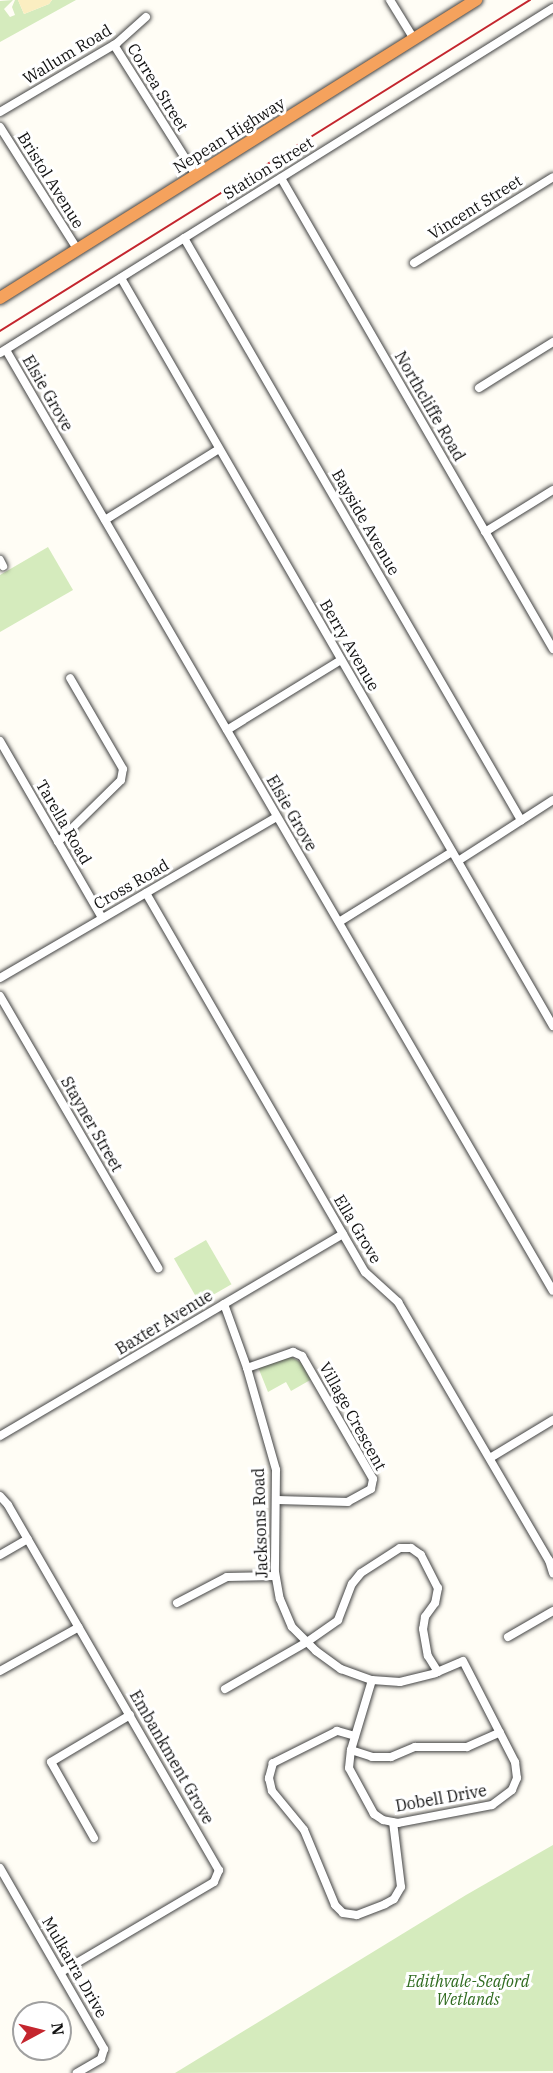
<!DOCTYPE html>
<html>
<head>
<meta charset="utf-8">
<style>
  body { margin:0 }
  #map { position:relative; width:553px; height:2073px; overflow:hidden; background:#fffdf5; font-family:"IBM Plex Serif",serif }
  div>[style] { position:absolute }
  .green>* { inset:0; background:#d5ebbd; transform-origin:0 0 }
  .sand>* { inset:0; background:#fbeec1 }
  .roads { filter:drop-shadow(0 0 2px #444) drop-shadow(0 0 2px #444) }
  .minor>* { height:8px; margin:-4px; padding:0 4px; transform-origin:4px; border-radius:4px; background:#fff }
  .highway>* { height:12px; margin:-6px; padding:0 6px; transform-origin:6px; border-radius:6px; background:#f5a25d }
  .rail>* { height:2px; margin:-1px; padding:0 1px; transform-origin:1px; border-radius:1px; background:#c4262e }
  span { translate:-50% -50%; white-space:nowrap; text-align:center; line-height:1.15; -webkit-text-stroke:6px #fff; paint-order:stroke }
  .street-label { font-size:16px; color:#111 }
  .park-label { font-size:16px; color:#2f6b1f; font-style:italic }
  .north { position:absolute; left:12px; top:2001px; width:60px; height:60px; box-sizing:border-box; background:#fff; border:2px solid #a0a0a0; border-radius:50%; rotate:83deg; font-size:16px; font-weight:700; line-height:24px; text-align:center; color:#111 }
  .north::after { content:''; display:block; margin:auto; width:21px; height:27px; background:#c4262e; clip-path:polygon(50% 0,100% 100%,50% 72%,0 100%) }
</style>
</head>
<body>
<div id="map">
  <div class="green">
    <i style="clip-path:polygon(13px 0,4px 9px,10px 17px,15px 15px,12px 7px,15px 0,18px 0,24px 14px,49px 4px,52px 0,76px 0,0 42px,0 1px)"></i>
    <i style="clip-path:polygon(48px 547px,73px 590px,0 632px,0 575px)"></i>
    <i style="left:206px;top:1240px;width:51px;height:37px;rotate:60deg"></i>
    <i style="clip-path:polygon(291px 1357px,302px 1363px,312px 1379px,291px 1391px,286px 1382px,268px 1392px,258px 1367px)"></i>
    <i style="clip-path:polygon(553px 1845px,553px 2071px,175px 2073px,466px 1895px)"></i>
  </div>
  <div class="sand">
    <i style="clip-path:polygon(18px 0,52px 0,49px 4px,24px 14px)"></i>
  </div>
  <div class="roads">
    <div class="minor">
      <i style="left:390px;top:0;width:46px;rotate:58.4deg"></i>
      <i style="left:114px;top:45px;width:154px;rotate:57.8deg"></i>
      <i style="left:0;top:112px;width:136px;rotate:-30.5deg"></i>
      <i style="left:117px;top:43px;width:39px;rotate:-42deg"></i>
      <i style="left:0;top:127px;width:144px;rotate:57.7deg"></i>
      <i style="left:281px;top:178px;width:544px;rotate:59.99deg"></i>
      <i style="left:184px;top:238px;width:673px;rotate:59.93deg"></i>
      <i style="left:414px;top:263px;width:163px;rotate:-31.7deg"></i>
      <i style="left:121px;top:278px;width:864px;rotate:59.99deg"></i>
      <i style="left:6px;top:350px;width:1088px;rotate:59.83deg"></i>
      <i style="left:0;top:353px;width:652px;rotate:-31.96deg"></i>
      <i style="left:479px;top:388px;width:87px;rotate:-31.9deg"></i>
      <i style="left:105px;top:520px;width:134px;rotate:-31.9deg"></i>
      <i style="left:485px;top:532px;width:80px;rotate:-31.7deg"></i>
      <i style="left:0;top:560px;width:7px;rotate:63deg"></i>
      <i style="left:227px;top:730px;width:134px;rotate:-31.6deg"></i>
      <i style="left:0;top:741px;width:204px;rotate:60deg"></i>
      <i style="left:58px;top:842px;width:88px;rotate:-44.5deg"></i>
      <i style="left:121px;top:780px;width:11px;rotate:-80deg"></i>
      <i style="left:123px;top:769px;width:105px;rotate:-120.2deg"></i>
      <i style="left:458px;top:861px;width:113px;rotate:-32.7deg"></i>
      <i style="left:146px;top:893px;width:438px;rotate:60deg"></i>
      <i style="left:365px;top:1272px;width:45px;rotate:42.3deg"></i>
      <i style="left:398px;top:1302px;width:299px;rotate:59.7deg"></i>
      <i style="left:549px;top:1560px;width:14px;rotate:73deg"></i>
      <i style="left:339px;top:922px;width:133px;rotate:-31.8deg"></i>
      <i style="left:0;top:978px;width:320px;rotate:-30.2deg"></i>
      <i style="left:0;top:996px;width:315px;rotate:59.8deg"></i>
      <i style="left:224px;top:1304px;width:68px;rotate:70.2deg"></i>
      <i style="left:247px;top:1368px;width:106px;rotate:74.1deg"></i>
      <i style="left:276px;top:1470px;width:102px;rotate:90.6deg"></i>
      <i style="left:275px;top:1572px;width:27px;rotate:80deg"></i>
      <i style="left:280px;top:1599px;width:30px;rotate:67deg"></i>
      <i style="left:292px;top:1627px;width:34px;rotate:45deg"></i>
      <i style="left:316px;top:1651px;width:31px;rotate:36deg"></i>
      <i style="left:341px;top:1669px;width:33px;rotate:20deg"></i>
      <i style="left:372px;top:1680px;width:28px;rotate:4deg"></i>
      <i style="left:400px;top:1682px;width:36px;rotate:-14deg"></i>
      <i style="left:435px;top:1673px;width:30px;rotate:-23deg"></i>
      <i style="left:463px;top:1661px;width:114px;rotate:62.8deg"></i>
      <i style="left:515px;top:1762px;width:16px;rotate:83deg"></i>
      <i style="left:517px;top:1778px;width:13px;rotate:113deg"></i>
      <i style="left:512px;top:1790px;width:25px;rotate:143deg"></i>
      <i style="left:492px;top:1805px;width:96px;rotate:169.2deg"></i>
      <i style="left:398px;top:1823px;width:15px;rotate:-169deg"></i>
      <i style="left:383px;top:1820px;width:11px;rotate:-146deg"></i>
      <i style="left:374px;top:1814px;width:52px;rotate:-118.5deg"></i>
      <i style="left:349px;top:1768px;width:18px;rotate:-84deg"></i>
      <i style="left:351px;top:1750px;width:73px;rotate:-73.3deg"></i>
      <i style="left:247px;top:1368px;width:49px;rotate:-19.2deg"></i>
      <i style="left:293px;top:1352px;width:10px;rotate:24deg"></i>
      <i style="left:302px;top:1356px;width:142px;rotate:60deg"></i>
      <i style="left:373px;top:1479px;width:10px;rotate:101deg"></i>
      <i style="left:371px;top:1489px;width:26px;rotate:151deg"></i>
      <i style="left:348px;top:1502px;width:71px;rotate:-178.4deg"></i>
      <i style="left:0;top:1436px;width:398px;rotate:-30.5deg"></i>
      <i style="left:490px;top:1458px;width:74px;rotate:-31.1deg"></i>
      <i style="left:0;top:1496px;width:12px;rotate:48deg"></i>
      <i style="left:8px;top:1505px;width:422px;rotate:60deg"></i>
      <i style="left:219px;top:1870px;width:13px;rotate:113deg"></i>
      <i style="left:214px;top:1882px;width:178px;rotate:149.5deg"></i>
      <i style="left:0;top:1555px;width:32px;rotate:-30deg"></i>
      <i style="left:177px;top:1603px;width:56px;rotate:-27.5deg"></i>
      <i style="left:227px;top:1577px;width:48px;rotate:-1.2deg"></i>
      <i style="left:508px;top:1637px;width:52px;rotate:-30deg"></i>
      <i style="left:0;top:1671px;width:90px;rotate:-29.1deg"></i>
      <i style="left:225px;top:1689px;width:95px;rotate:-29.8deg"></i>
      <i style="left:307px;top:1642px;width:38px;rotate:-35deg"></i>
      <i style="left:338px;top:1620px;width:39px;rotate:-69deg"></i>
      <i style="left:352px;top:1584px;width:14px;rotate:-51deg"></i>
      <i style="left:361px;top:1573px;width:46px;rotate:-32.7deg"></i>
      <i style="left:400px;top:1548px;width:11px"></i>
      <i style="left:411px;top:1548px;width:12px;rotate:35deg"></i>
      <i style="left:421px;top:1555px;width:37px;rotate:63deg"></i>
      <i style="left:438px;top:1588px;width:15px;rotate:101deg"></i>
      <i style="left:435px;top:1603px;width:17px;rotate:126deg"></i>
      <i style="left:425px;top:1617px;width:12px;rotate:99deg"></i>
      <i style="left:423px;top:1629px;width:27px;rotate:80deg"></i>
      <i style="left:428px;top:1656px;width:19px;rotate:58deg"></i>
      <i style="left:355px;top:1736px;width:19px;rotate:-164deg"></i>
      <i style="left:337px;top:1731px;width:72px;rotate:153.4deg"></i>
      <i style="left:273px;top:1763px;width:16px;rotate:105deg"></i>
      <i style="left:269px;top:1778px;width:13px;rotate:77deg"></i>
      <i style="left:272px;top:1791px;width:50px;rotate:50.6deg"></i>
      <i style="left:304px;top:1830px;width:81px;rotate:67.5deg"></i>
      <i style="left:335px;top:1905px;width:11px;rotate:45deg"></i>
      <i style="left:343px;top:1913px;width:14px;rotate:8deg"></i>
      <i style="left:357px;top:1915px;width:30px;rotate:-21deg"></i>
      <i style="left:385px;top:1904px;width:10px;rotate:-29deg"></i>
      <i style="left:394px;top:1899px;width:14px;rotate:-60deg"></i>
      <i style="left:401px;top:1887px;width:65px;rotate:-97deg"></i>
      <i style="left:351px;top:1750px;width:22px;rotate:18deg"></i>
      <i style="left:372px;top:1757px;width:19px"></i>
      <i style="left:391px;top:1757px;width:26px;rotate:-23deg"></i>
      <i style="left:415px;top:1747px;width:52px"></i>
      <i style="left:467px;top:1747px;width:36px;rotate:-24deg"></i>
      <i style="left:94px;top:1838px;width:87px;rotate:-119.5deg"></i>
      <i style="left:51px;top:1762px;width:92px;rotate:-30.7deg"></i>
      <i style="left:0;top:1868px;width:209px;rotate:60.1deg"></i>
      <i style="left:104px;top:2049px;width:10px;rotate:107deg"></i>
      <i style="left:101px;top:2059px;width:28px;rotate:150deg"></i>
    </div>
    <div class="highway">
      <i style="left:0;top:298px;width:562px;rotate:-32.05deg"></i>
    </div>
  </div>
  <div class="rail">
    <i style="left:0;top:331px;width:625px;rotate:-31.99deg"></i>
  </div>
  <div class="street-label">
    <span style="left:67px;top:54px;rotate:-31deg">Wallum Road</span>
    <span style="left:158px;top:87px;rotate:58deg">Correa Street</span>
    <span style="left:229px;top:135px;rotate:-32deg">Nepean Highway</span>
    <span style="left:268px;top:168px;rotate:-32deg">Station Street</span>
    <span style="left:51px;top:180px;rotate:58deg">Bristol Avenue</span>
    <span style="left:475px;top:207px;rotate:-32deg">Vincent Street</span>
    <span style="left:48px;top:393px;rotate:60deg">Elsie Grove</span>
    <span style="left:430px;top:406px;rotate:60deg">Northcliffe Road</span>
    <span style="left:366px;top:522px;rotate:60deg">Bayside Avenue</span>
    <span style="left:350px;top:645px;rotate:60deg">Berry Avenue</span>
    <span style="left:292px;top:813px;rotate:60deg">Elsie Grove</span>
    <span style="left:64px;top:822px;rotate:60deg">Tarella Road</span>
    <span style="left:131px;top:884px;rotate:-30deg">Cross Road</span>
    <span style="left:92px;top:1124px;rotate:60deg">Stayner Street</span>
    <span style="left:358px;top:1229px;rotate:59deg">Ella Grove</span>
    <span style="left:164px;top:1322px;rotate:-31deg">Baxter Avenue</span>
    <span style="left:353px;top:1416px;rotate:61deg">Village Crescent</span>
    <span style="left:260px;top:1523px;rotate:-92deg">Jacksons Road</span>
    <span style="left:172px;top:1757px;rotate:60deg">Embankment Grove</span>
    <span style="left:441px;top:1798px;rotate:-10deg">Dobell Drive</span>
    <span style="left:75px;top:1967px;rotate:60deg">Mulkarra Drive</span>
  </div>
  <div class="park-label">
    <span style="left:468px;top:1990px">Edithvale-Seaford<br>Wetlands</span>
  </div>
  <div class="north">N</div>
</div>
</body>
</html>
